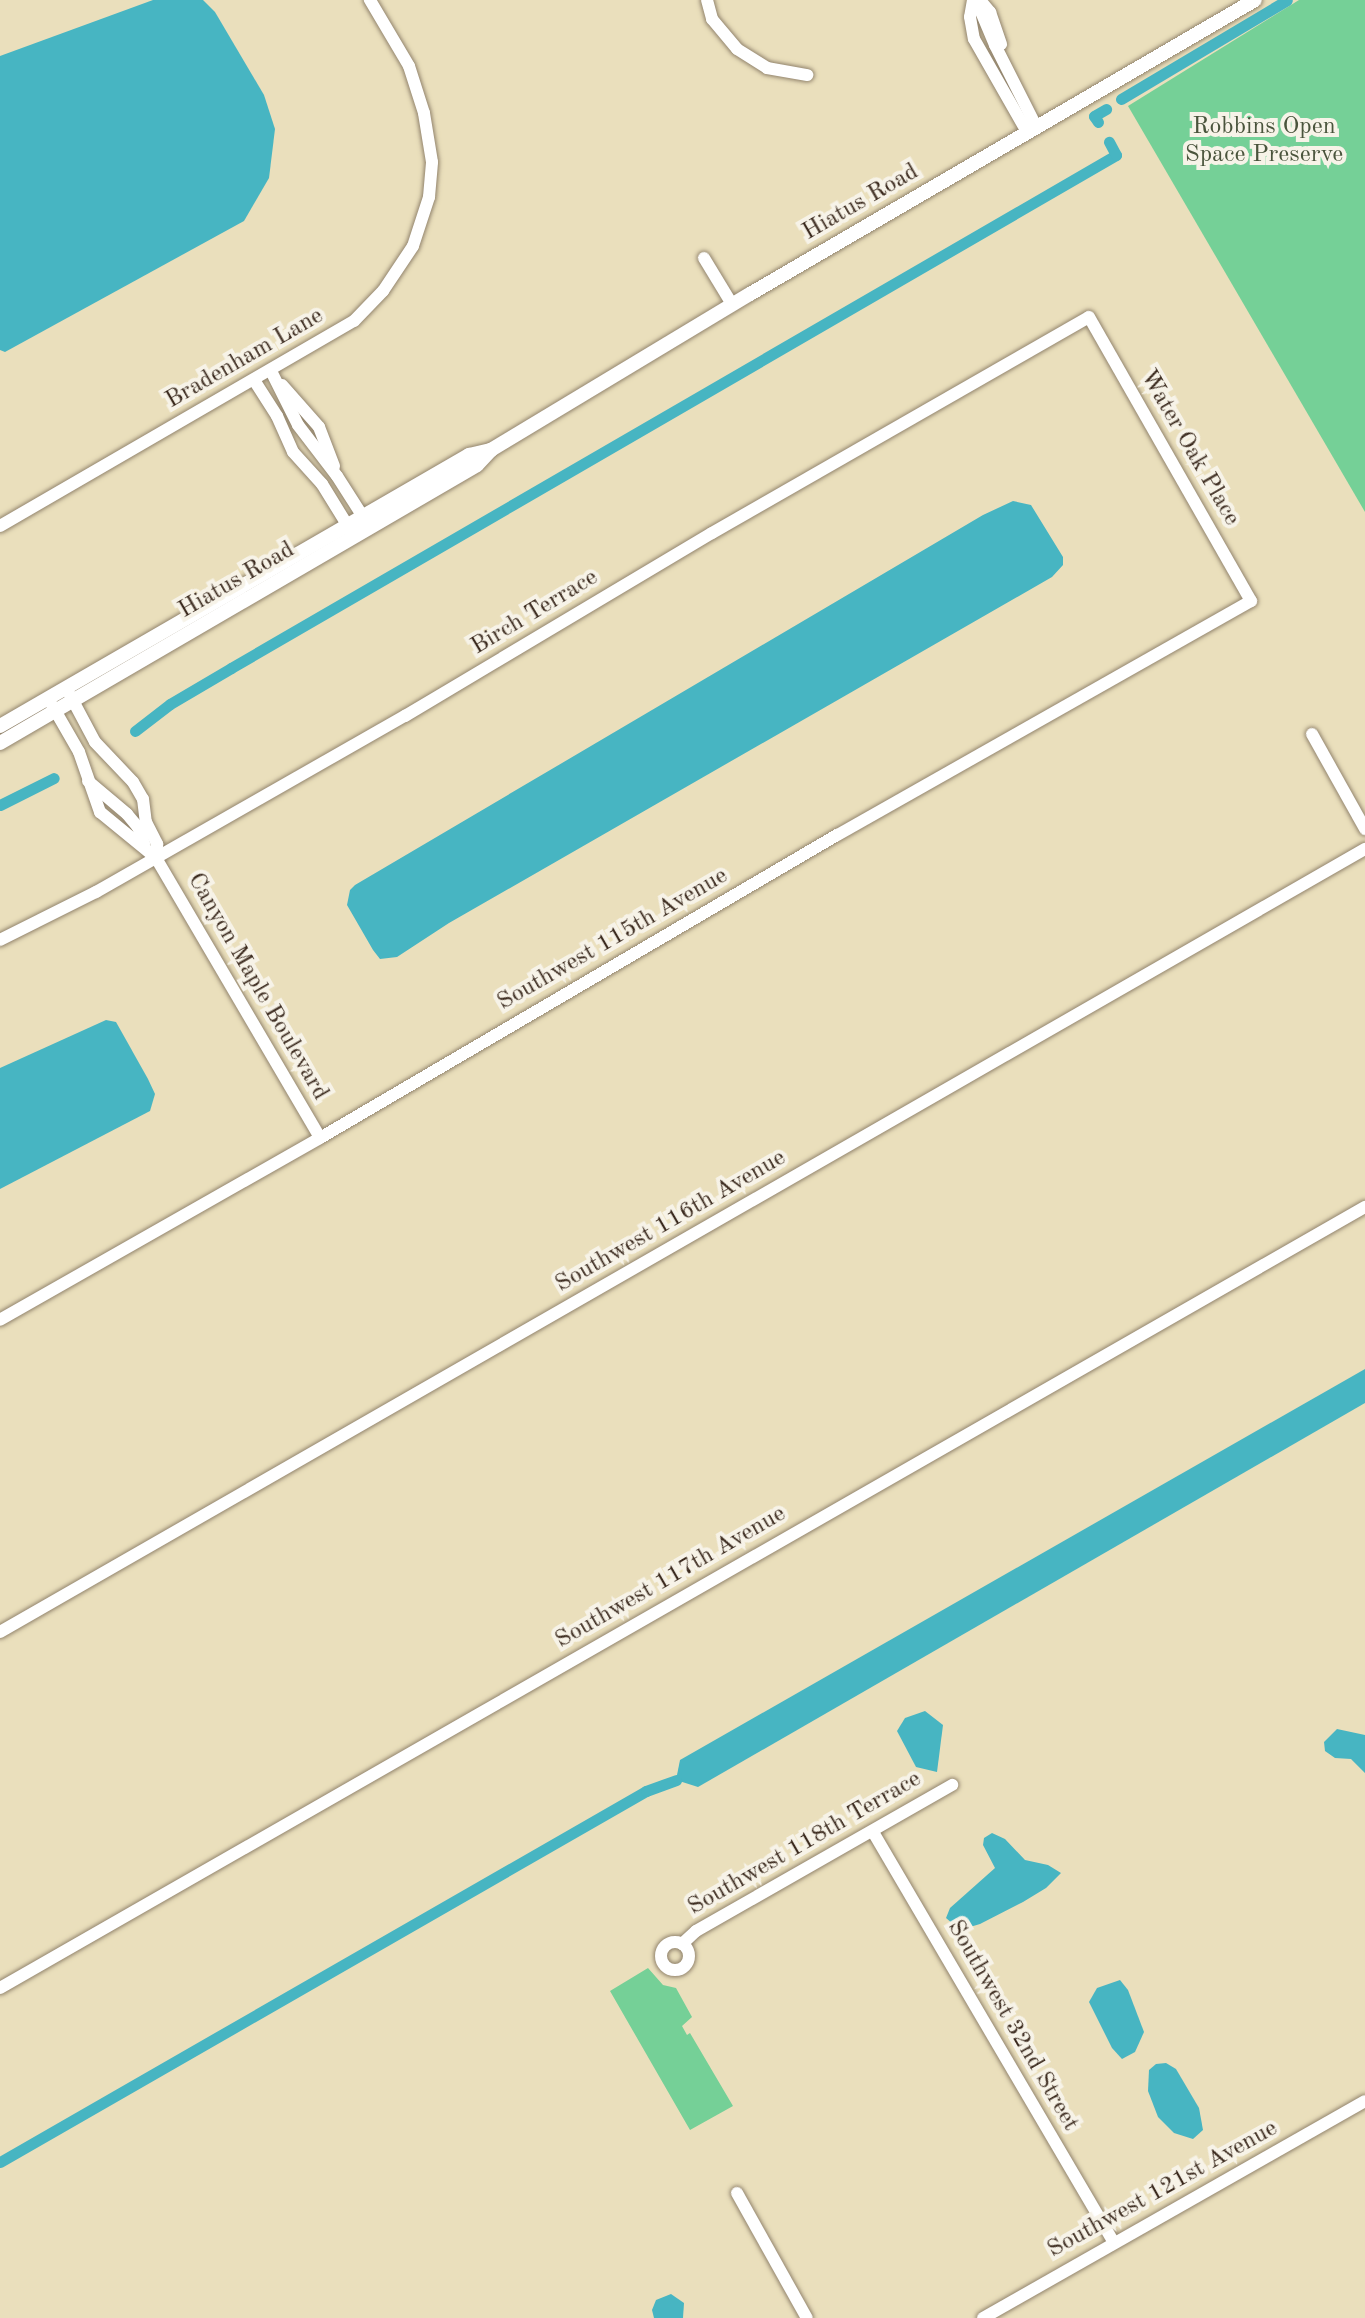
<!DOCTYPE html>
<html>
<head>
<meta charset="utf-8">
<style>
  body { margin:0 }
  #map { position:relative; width:1365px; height:2318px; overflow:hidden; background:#eadfbc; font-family:"Old Standard TT",serif }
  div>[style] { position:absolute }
  .green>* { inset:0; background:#75d097 }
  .water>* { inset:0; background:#47b5c2 }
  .canal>* { height:11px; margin:-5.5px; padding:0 5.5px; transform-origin:5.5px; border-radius:5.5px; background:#47b5c2 }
  .roads { filter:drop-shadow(0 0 2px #92846d) drop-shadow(0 0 2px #92846d) }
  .minor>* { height:12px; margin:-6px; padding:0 6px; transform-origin:6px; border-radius:6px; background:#fff }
  .minor>.ring { margin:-6px; padding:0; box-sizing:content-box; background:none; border:12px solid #fff; border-radius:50% }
  .tertiary>* { height:14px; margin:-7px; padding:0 7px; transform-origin:7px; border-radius:7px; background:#fff }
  span { translate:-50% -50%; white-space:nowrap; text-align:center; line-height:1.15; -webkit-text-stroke:8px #f7f3e8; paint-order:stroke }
  .park-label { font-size:24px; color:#4a543c }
  .street-label { font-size:24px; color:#3b2a1e }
</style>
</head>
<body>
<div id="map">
  <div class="green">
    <i style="clip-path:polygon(1299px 0,1365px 0,1365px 512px,1128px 106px)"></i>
    <i style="clip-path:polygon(648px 1968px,663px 1985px,676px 1988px,692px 2017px,682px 2026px,687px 2035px,690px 2033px,733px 2106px,690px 2130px,610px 1991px)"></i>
  </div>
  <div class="water">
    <i style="clip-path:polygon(153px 0,203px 0,215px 12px,264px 95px,275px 129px,269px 178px,244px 221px,5px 352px,0 350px,0 56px)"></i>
    <i style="clip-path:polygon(1013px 501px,1031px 505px,1063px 557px,1063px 565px,1052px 577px,449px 923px,397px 957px,380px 959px,373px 950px,347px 905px,350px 890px,355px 885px,983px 515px)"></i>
    <i style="clip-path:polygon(106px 1020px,116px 1022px,148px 1079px,155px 1094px,150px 1111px,0 1189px,0 1068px)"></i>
    <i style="clip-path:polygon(1365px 1369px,1365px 1403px,698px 1787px,676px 1780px,680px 1760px)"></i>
    <i style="clip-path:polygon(925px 1711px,943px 1725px,937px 1772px,916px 1767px,897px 1731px,905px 1718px)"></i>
    <i style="clip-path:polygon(1337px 1729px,1365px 1735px,1365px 1773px,1351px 1759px,1335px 1758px,1325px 1751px,1324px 1742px)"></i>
    <i style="clip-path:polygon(992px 1833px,1005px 1839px,1025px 1860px,1048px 1865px,1061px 1873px,1046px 1888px,1023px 1902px,980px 1924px,960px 1930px,946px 1918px,950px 1908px,995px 1868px,983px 1845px,984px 1838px)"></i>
    <i style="clip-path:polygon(1120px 1980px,1128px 1990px,1144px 2032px,1135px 2052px,1122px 2059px,1112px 2048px,1089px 2002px,1097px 1988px)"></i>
    <i style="clip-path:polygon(1166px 2063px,1176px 2069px,1199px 2108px,1203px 2130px,1193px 2139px,1174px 2133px,1158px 2117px,1148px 2091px,1149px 2070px,1156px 2064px)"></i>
    <i style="clip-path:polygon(671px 2294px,684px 2303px,683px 2318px,654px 2318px,652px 2310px,656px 2300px)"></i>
  </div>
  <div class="canal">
    <i style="left:1121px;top:99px;width:193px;rotate:-30.8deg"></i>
    <i style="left:1098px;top:122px;width:7px;rotate:-124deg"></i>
    <i style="left:1094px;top:116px;width:14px;rotate:-30deg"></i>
    <i style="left:135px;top:731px;width:44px;rotate:-37.6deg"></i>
    <i style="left:170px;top:704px;width:71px;rotate:-30.5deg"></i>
    <i style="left:231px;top:668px;width:1023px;rotate:-30.1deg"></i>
    <i style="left:1116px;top:155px;width:15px;rotate:-118deg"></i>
    <i style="left:0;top:805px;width:60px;rotate:-26.6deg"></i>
    <i style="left:0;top:2162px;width:745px;rotate:-29.87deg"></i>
    <i style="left:646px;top:1791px;width:32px;rotate:-20deg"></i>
  </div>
  <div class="roads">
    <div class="minor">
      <i style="left:707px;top:0;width:20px;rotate:75deg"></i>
      <i style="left:712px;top:19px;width:39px;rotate:50deg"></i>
      <i style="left:737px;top:49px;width:36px;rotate:32deg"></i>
      <i style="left:767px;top:68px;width:41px;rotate:9.9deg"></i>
      <i style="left:973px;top:0;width:17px;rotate:100deg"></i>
      <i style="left:970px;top:17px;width:22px;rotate:80deg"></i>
      <i style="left:974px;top:39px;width:107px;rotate:60.3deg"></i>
      <i style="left:976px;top:0;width:49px;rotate:67.1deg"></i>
      <i style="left:995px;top:45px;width:91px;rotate:63.2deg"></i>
      <i style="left:980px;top:0;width:16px;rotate:50deg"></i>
      <i style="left:990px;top:12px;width:34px;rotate:71deg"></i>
      <i style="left:704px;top:258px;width:54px;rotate:58.7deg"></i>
      <i style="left:271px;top:371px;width:60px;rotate:63.4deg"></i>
      <i style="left:298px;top:425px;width:64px;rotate:52.6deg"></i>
      <i style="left:337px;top:476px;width:56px;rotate:57.4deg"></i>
      <i style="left:254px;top:380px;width:43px;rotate:57.4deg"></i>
      <i style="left:277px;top:416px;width:39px;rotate:66deg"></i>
      <i style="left:293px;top:452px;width:43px;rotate:47.8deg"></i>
      <i style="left:322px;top:484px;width:55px;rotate:58.3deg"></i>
      <i style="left:282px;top:385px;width:56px;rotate:48.6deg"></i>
      <i style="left:319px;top:427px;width:42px;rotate:69deg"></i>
      <i style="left:0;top:526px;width:409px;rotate:-30.1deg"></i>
      <i style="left:354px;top:321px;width:42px;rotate:-46deg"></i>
      <i style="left:383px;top:291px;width:54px;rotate:-56.3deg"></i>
      <i style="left:413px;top:246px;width:52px;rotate:-71.9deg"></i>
      <i style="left:429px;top:197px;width:35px;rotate:-85deg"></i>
      <i style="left:432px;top:162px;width:50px;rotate:-99.3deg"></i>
      <i style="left:424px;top:113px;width:49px;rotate:-107.7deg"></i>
      <i style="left:409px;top:66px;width:77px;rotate:-120.6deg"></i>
      <i style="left:70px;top:695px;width:53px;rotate:62deg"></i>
      <i style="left:95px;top:742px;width:55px;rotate:46.5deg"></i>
      <i style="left:133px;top:782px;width:20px;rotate:60deg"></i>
      <i style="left:143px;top:799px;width:23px;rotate:83deg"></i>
      <i style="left:146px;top:822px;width:25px;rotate:63deg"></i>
      <i style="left:157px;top:844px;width:14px;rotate:94deg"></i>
      <i style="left:52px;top:705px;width:54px;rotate:60.1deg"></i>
      <i style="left:79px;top:752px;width:64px;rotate:70.7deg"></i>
      <i style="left:100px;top:812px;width:72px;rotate:39.4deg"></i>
      <i style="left:156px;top:858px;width:324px;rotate:59.6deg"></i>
      <i style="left:1312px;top:734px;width:109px;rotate:60.8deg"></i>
      <i style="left:88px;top:781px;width:51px;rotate:40.2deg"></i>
      <i style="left:127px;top:814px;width:17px;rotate:50deg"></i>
      <i style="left:138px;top:827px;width:20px;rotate:70deg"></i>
      <i style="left:0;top:940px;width:107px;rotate:-26.6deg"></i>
      <i style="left:96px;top:892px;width:356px;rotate:-29.7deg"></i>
      <i style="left:405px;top:716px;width:357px;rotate:-30.8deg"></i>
      <i style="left:712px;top:533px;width:434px;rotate:-29.8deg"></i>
      <i style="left:1089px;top:317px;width:327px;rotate:60.3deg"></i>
      <i style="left:1251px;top:601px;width:476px;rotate:150.5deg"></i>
      <i style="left:837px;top:835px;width:599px;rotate:149.63deg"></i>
      <i style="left:320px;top:1138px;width:368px;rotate:150.4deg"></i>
      <i style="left:0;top:1632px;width:1574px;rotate:-29.84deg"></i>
      <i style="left:873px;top:1832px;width:474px;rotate:59.6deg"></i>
      <i class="ring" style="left:661px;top:1942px;width:16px;height:16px"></i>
      <i style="left:682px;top:1944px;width:19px;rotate:-43deg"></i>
      <i style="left:696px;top:1931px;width:295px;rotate:-29.7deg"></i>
      <i style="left:0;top:1988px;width:1573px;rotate:-29.78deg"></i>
      <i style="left:737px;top:2193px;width:143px;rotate:60.8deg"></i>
      <i style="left:983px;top:2318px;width:439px;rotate:-29.6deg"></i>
    </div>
    <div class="tertiary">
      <i style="left:0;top:726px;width:542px;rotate:-30.02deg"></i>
      <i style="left:469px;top:455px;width:23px;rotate:-13deg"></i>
      <i style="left:0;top:743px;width:552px;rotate:-30.23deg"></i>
      <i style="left:477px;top:465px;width:21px;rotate:-47deg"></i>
      <i style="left:491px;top:450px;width:302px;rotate:-31.1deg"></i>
      <i style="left:750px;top:294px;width:584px;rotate:-30.21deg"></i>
    </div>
  </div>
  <div class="park-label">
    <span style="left:1264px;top:142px">Robbins Open<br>Space Preserve</span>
  </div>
  <div class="street-label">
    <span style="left:861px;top:203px;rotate:-30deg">Hiatus Road</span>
    <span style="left:245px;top:359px;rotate:-30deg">Bradenham Lane</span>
    <span style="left:1189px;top:448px;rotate:60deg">Water Oak Place</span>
    <span style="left:237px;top:581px;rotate:-30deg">Hiatus Road</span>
    <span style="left:535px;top:613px;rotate:-31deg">Birch Terrace</span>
    <span style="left:613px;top:940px;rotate:-30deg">Southwest 115th Avenue</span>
    <span style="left:257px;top:987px;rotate:60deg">Canyon Maple Boulevard</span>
    <span style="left:671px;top:1222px;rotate:-30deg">Southwest 116th Avenue</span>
    <span style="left:671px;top:1578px;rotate:-30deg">Southwest 117th Avenue</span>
    <span style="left:805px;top:1844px;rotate:-30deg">Southwest 118th Terrace</span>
    <span style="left:1012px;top:2026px;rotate:60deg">Southwest 32nd Street</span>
    <span style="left:1163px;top:2190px;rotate:-29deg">Southwest 121st Avenue</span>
  </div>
</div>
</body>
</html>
